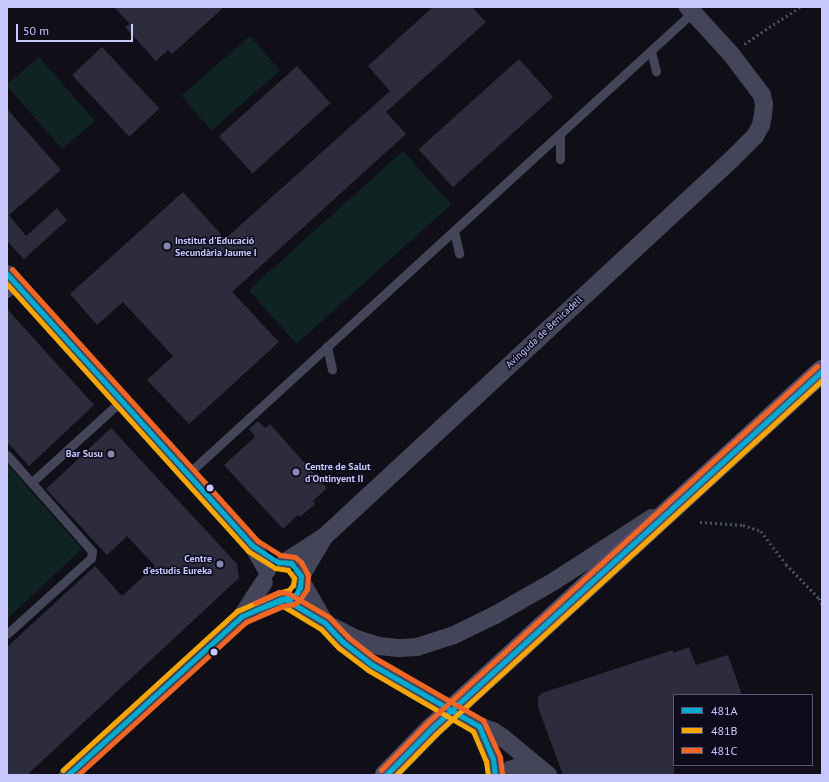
<!DOCTYPE html>
<html>
<head>
<meta charset="utf-8">
<style>
  body { margin:0 }
  #map { position:relative; width:829px; height:782px; overflow:hidden; background:#100f18; font-family:"PT Sans",sans-serif }
  div>[style] { position:absolute }
  .green>* { inset:0; background:#0f2322; transform-origin:0 0 }
  .building>* { inset:0; background:#2d2c3c; transform-origin:0 0 }
  .path>* { height:2.5px; margin-top:-1.25px; transform-origin:0; background:repeating-linear-gradient(90deg,#45545f 0 2px,transparent 0 5px) }
  .service>* { height:9px; margin:-4.5px; padding:0 4.5px; transform-origin:4.5px; border-radius:4.5px; background:#444559 }
  .minor>* { height:18px; margin:-9px; padding:0 9px; transform-origin:9px; border-radius:9px; background:#444559 }
  .primary>* { height:22px; margin:-11px; padding:0 11px; transform-origin:11px; border-radius:11px; background:#574e6c }
  .minor-bridge>* { height:18px; margin:-9px; padding:0 9px; transform-origin:9px; border-radius:9px; background:#444559 }
  .bus-1>* { height:5px; margin:-2.5px; padding:0 2.5px; transform-origin:2.5px; border-radius:2.5px; background:#00a9ce }
  .bus-2>* { height:5px; margin:-2.5px; padding:0 2.5px; transform-origin:2.5px; border-radius:2.5px; background:#f7a600 }
  .bus-3>* { height:5px; margin:-2.5px; padding:0 2.5px; transform-origin:2.5px; border-radius:2.5px; background:#f26522 }
  .dots>* { width:11px; height:11px; translate:-50% -50%; box-sizing:border-box; border:2px solid #0d0b1c; border-radius:50% }
  span { translate:-50% -50%; white-space:nowrap; text-align:center; line-height:1.15; -webkit-text-stroke:3px #0d0b1c; paint-order:stroke }
  .poi-label { font-size:10px; color:#c9c8fe; font-weight:700 }
  .left { translate:0 -50%; text-align:left }
  .right { translate:-100% -50%; text-align:right }
  .street-label { font-size:10px; color:#c9c8fe }
  .frame { position:absolute; inset:0; border:8px solid #c9c8fe; pointer-events:none }
  .legend { position:absolute; left:673px; top:694px; width:140px; height:72px; box-sizing:border-box; background:#0d0b1c; border:1px solid #585776; margin:0; padding:5px 7px; list-style:none; font-size:12px; color:#c9c8fe }
  .legend li { display:flex; align-items:center; gap:8px; height:20px }
  .legend b { width:20px; border:1px solid #585776 }
  .scale { position:absolute; left:16px; top:24px; width:117px; height:18px; box-sizing:border-box; border:2px solid #c9c8fe; border-top:0; padding-left:5px; font-size:12px; line-height:14px; white-space:nowrap; color:#c9c8fe; -webkit-text-stroke:3px #0d0b1c; paint-order:stroke }
</style>
</head>
<body>
<div id="map">
  <div class="green">
    <i style="left:250px;top:36px;width:46px;height:91px;rotate:49deg"></i>
    <i style="clip-path:polygon(39px 57px,95px 121px,62px 149px,7px 86px,7px 84px)"></i>
    <i style="left:403px;top:151px;width:72px;height:208px;rotate:48deg"></i>
    <i style="clip-path:polygon(7px 464px,82px 549px,7px 619px)"></i>
  </div>
  <div class="building">
    <i style="clip-path:polygon(114px 7px,224px 7px,172px 54px,168px 50px,156px 61px,125px 27px,130px 24px)"></i>
    <i style="clip-path:polygon(433px 7px,472px 7px,486px 22px,386px 112px,406px 134px,232px 292px,279px 342px,189px 424px,147px 380px,173px 356px,123px 302px,97px 325px,70px 294px,183px 192px,225px 239px,390px 91px,368px 66px)"></i>
    <i style="left:102px;top:47px;width:84px;height:41px;rotate:47deg"></i>
    <i style="left:519px;top:59px;width:51px;height:135px;rotate:48deg"></i>
    <i style="left:297px;top:66px;width:50px;height:105px;rotate:48deg"></i>
    <i style="clip-path:polygon(7px 109px,61px 170px,9px 215px,26px 236px,57px 208px,67px 220px,24px 259px,7px 241px)"></i>
    <i style="clip-path:polygon(7px 309px,94px 405px,29px 466px,7px 442px)"></i>
    <i style="clip-path:polygon(258px 421px,265px 428px,270px 424px,327px 488px,313px 501px,315px 504px,300px 517px,298px 515px,283px 529px,224px 465px,255px 437px,249px 429px)"></i>
    <i style="clip-path:polygon(111px 428px,237px 564px,239px 578px,27px 775px,7px 775px,7px 647px,95px 566px,122px 596px,155px 566px,127px 536px,107px 555px,46px 489px)"></i>
    <i style="clip-path:polygon(689px 647px,696px 665px,728px 655px,742px 695px,674px 695px,674px 775px,563px 775px,538px 707px,538px 697px,542px 693px,673px 650px,673px 653px)"></i>
  </div>
  <div class="path">
    <i style="left:744px;top:44px;width:67px;rotate:-33.5deg"></i>
    <i style="left:700px;top:522px;width:43px;rotate:4deg"></i>
    <i style="left:743px;top:525px;width:19px;rotate:18deg"></i>
    <i style="left:761px;top:531px;width:41px;rotate:52.9deg"></i>
    <i style="left:786px;top:564px;width:47px;rotate:45.9deg"></i>
    <i style="left:819px;top:598px;width:7px;rotate:63deg"></i>
  </div>
  <div class="service">
    <i style="left:651px;top:51px;width:21px;rotate:76deg"></i>
    <i style="left:560px;top:134px;width:25px;rotate:90deg"></i>
    <i style="left:454px;top:231px;width:23px;rotate:77deg"></i>
    <i style="left:7px;top:293px;width:13px;rotate:-39deg"></i>
    <i style="left:327px;top:346px;width:24px;rotate:78deg"></i>
    <i style="left:7px;top:455px;width:128px;rotate:48.5deg"></i>
    <i style="left:92px;top:551px;width:7px;rotate:98deg"></i>
    <i style="left:91px;top:558px;width:113px;rotate:137.9deg"></i>
    <i style="left:189px;top:473px;width:683px;rotate:-42.45deg"></i>
    <i style="left:32px;top:482px;width:122px;rotate:-42.3deg"></i>
  </div>
  <div class="minor">
    <i style="left:7px;top:274px;width:367px;rotate:47.9deg"></i>
    <i style="left:253px;top:546px;width:28px;rotate:60deg"></i>
    <i style="left:285px;top:562px;width:46px;rotate:-32.7deg"></i>
    <i style="left:324px;top:537px;width:556px;rotate:-42.81deg"></i>
    <i style="left:732px;top:159px;width:33px;rotate:-45deg"></i>
    <i style="left:755px;top:136px;width:13px;rotate:-61deg"></i>
    <i style="left:761px;top:125px;width:10px;rotate:-79deg"></i>
    <i style="left:763px;top:115px;width:11px;rotate:-85deg"></i>
    <i style="left:764px;top:104px;width:9px;rotate:-103deg"></i>
    <i style="left:762px;top:95px;width:51px;rotate:-127.1deg"></i>
    <i style="left:731px;top:54px;width:64px;rotate:-132.5deg"></i>
    <i style="left:301px;top:576px;width:43px;rotate:-59.3deg"></i>
    <i style="left:301px;top:581px;width:48px;rotate:60.3deg"></i>
    <i style="left:325px;top:623px;width:26px;rotate:47deg"></i>
    <i style="left:343px;top:642px;width:36px;rotate:38deg"></i>
    <i style="left:371px;top:664px;width:55px;rotate:30.8deg"></i>
    <i style="left:285px;top:599px;width:47px;rotate:31deg"></i>
    <i style="left:325px;top:623px;width:36px;rotate:27deg"></i>
    <i style="left:357px;top:639px;width:23px;rotate:18deg"></i>
    <i style="left:379px;top:646px;width:20px;rotate:6deg"></i>
    <i style="left:399px;top:648px;width:18px;rotate:-3deg"></i>
    <i style="left:417px;top:647px;width:39px;rotate:-18deg"></i>
    <i style="left:454px;top:635px;width:46px;rotate:-26deg"></i>
    <i style="left:495px;top:615px;width:70px;rotate:-29.8deg"></i>
    <i style="left:556px;top:580px;width:114px;rotate:-32.9deg"></i>
    <i style="left:242px;top:616px;width:43px;rotate:-23.6deg"></i>
    <i style="left:479px;top:726px;width:15px;rotate:20deg"></i>
    <i style="left:493px;top:731px;width:11px;rotate:34deg"></i>
    <i style="left:502px;top:737px;width:60px;rotate:39.6deg"></i>
    <i style="left:479px;top:726px;width:36px;rotate:67deg"></i>
    <i style="left:493px;top:759px;width:16px;rotate:83deg"></i>
    <i style="left:68px;top:775px;width:236px;rotate:-42.4deg"></i>
    <i style="left:242px;top:616px;width:40px;rotate:-57.1deg"></i>
    <i style="left:504px;top:775px;width:8px;rotate:-40deg"></i>
    <i style="left:510px;top:770px;width:14px;rotate:-21deg"></i>
    <i style="left:523px;top:765px;width:16px;rotate:11deg"></i>
  </div>
  <div class="primary">
    <i style="left:386px;top:775px;width:64px;rotate:-45.6deg"></i>
    <i style="left:431px;top:729px;width:530px;rotate:-42.48deg"></i>
  </div>
  <div class="minor-bridge">
    <i style="left:418px;top:692px;width:70px;rotate:29.1deg"></i>
  </div>
  <div class="bus-1">
    <i style="left:7px;top:274px;width:367px;rotate:47.9deg"></i>
    <i style="left:253px;top:546px;width:30px;rotate:33deg"></i>
    <i style="left:278px;top:562px;width:13px;rotate:4deg"></i>
    <i style="left:291px;top:563px;width:16px;rotate:52deg"></i>
    <i style="left:301px;top:576px;width:11px;rotate:95deg"></i>
    <i style="left:300px;top:587px;width:7px;rotate:117deg"></i>
    <i style="left:297px;top:593px;width:6px;rotate:141deg"></i>
    <i style="left:292px;top:597px;width:11px;rotate:170deg"></i>
    <i style="left:281px;top:599px;width:43px;rotate:156.4deg"></i>
    <i style="left:242px;top:616px;width:236px;rotate:137.6deg"></i>
    <i style="left:258px;top:609px;width:29px;rotate:-20deg"></i>
    <i style="left:285px;top:599px;width:47px;rotate:31deg"></i>
    <i style="left:325px;top:623px;width:26px;rotate:47deg"></i>
    <i style="left:343px;top:642px;width:36px;rotate:38deg"></i>
    <i style="left:371px;top:664px;width:125px;rotate:29.9deg"></i>
    <i style="left:479px;top:726px;width:36px;rotate:67deg"></i>
    <i style="left:493px;top:759px;width:16px;rotate:83deg"></i>
    <i style="left:386px;top:775px;width:64px;rotate:-45.6deg"></i>
    <i style="left:431px;top:729px;width:530px;rotate:-42.48deg"></i>
  </div>
  <div class="bus-2">
    <i style="left:7px;top:284px;width:360px;rotate:47.9deg"></i>
    <i style="left:248px;top:551px;width:32px;rotate:32deg"></i>
    <i style="left:275px;top:568px;width:13px;rotate:9deg"></i>
    <i style="left:288px;top:570px;width:10px;rotate:53deg"></i>
    <i style="left:294px;top:578px;width:7px;rotate:98deg"></i>
    <i style="left:293px;top:585px;width:6px;rotate:129deg"></i>
    <i style="left:289px;top:590px;width:11px;rotate:165deg"></i>
    <i style="left:278px;top:593px;width:45px;rotate:156.3deg"></i>
    <i style="left:237px;top:611px;width:236px;rotate:137.6deg"></i>
    <i style="left:261px;top:615px;width:24px;rotate:-22deg"></i>
    <i style="left:283px;top:606px;width:44px;rotate:31.2deg"></i>
    <i style="left:321px;top:629px;width:26px;rotate:47deg"></i>
    <i style="left:339px;top:648px;width:36px;rotate:37deg"></i>
    <i style="left:368px;top:670px;width:121px;rotate:30.2deg"></i>
    <i style="left:473px;top:731px;width:33px;rotate:67deg"></i>
    <i style="left:486px;top:761px;width:14px;rotate:82deg"></i>
    <i style="left:396px;top:775px;width:57px;rotate:-45.7deg"></i>
    <i style="left:436px;top:734px;width:524px;rotate:-42.52deg"></i>
  </div>
  <div class="bus-3">
    <i style="left:12px;top:269px;width:367px;rotate:47.9deg"></i>
    <i style="left:258px;top:541px;width:26px;rotate:32deg"></i>
    <i style="left:280px;top:555px;width:15px;rotate:8deg"></i>
    <i style="left:295px;top:557px;width:8px;rotate:40deg"></i>
    <i style="left:301px;top:562px;width:15px;rotate:62deg"></i>
    <i style="left:308px;top:575px;width:14px;rotate:94deg"></i>
    <i style="left:307px;top:589px;width:11px;rotate:124deg"></i>
    <i style="left:301px;top:598px;width:8px;rotate:135deg"></i>
    <i style="left:295px;top:604px;width:12px;rotate:171deg"></i>
    <i style="left:283px;top:606px;width:40px;rotate:156.6deg"></i>
    <i style="left:246px;top:622px;width:227px;rotate:137.7deg"></i>
    <i style="left:255px;top:603px;width:26px;rotate:-25deg"></i>
    <i style="left:279px;top:592px;width:9px;rotate:6deg"></i>
    <i style="left:288px;top:593px;width:48px;rotate:30.3deg"></i>
    <i style="left:329px;top:617px;width:28px;rotate:46deg"></i>
    <i style="left:348px;top:637px;width:34px;rotate:38deg"></i>
    <i style="left:375px;top:658px;width:125px;rotate:29.9deg"></i>
    <i style="left:483px;top:720px;width:41px;rotate:65.3deg"></i>
    <i style="left:500px;top:757px;width:17px;rotate:83deg"></i>
    <i style="left:381px;top:770px;width:64px;rotate:-45.6deg"></i>
    <i style="left:426px;top:724px;width:530px;rotate:-42.48deg"></i>
  </div>
  <div class="dots">
    <i style="left:167px;top:246px;background:#8887ae"></i>
    <i style="left:111px;top:454px;background:#8887ae"></i>
    <i style="left:296px;top:472px;background:#8887ae"></i>
    <i style="left:210px;top:488px;background:#c9c8fe"></i>
    <i style="left:220px;top:564px;background:#8887ae"></i>
    <i style="left:214px;top:652px;background:#c9c8fe"></i>
  </div>
  <div class="poi-label">
    <span class="left" style="left:175px;top:246px">Institut d'Educació<br>Secundària Jaume I</span>
    <span class="right" style="left:103px;top:454px">Bar Susu</span>
    <span class="left" style="left:305px;top:472px">Centre de Salut<br>d'Ontinyent II</span>
    <span class="right" style="left:212px;top:564px">Centre<br>d'estudis Eureka</span>
  </div>
  <div class="street-label">
    <span style="left:544px;top:332px;rotate:-43deg">Avinguda de Benicadell</span>
  </div>
  <div class="frame"></div>
  <ul class="legend">
  <li><b style="height:5px;background:#00a9ce"></b>481A</li>
  <li><b style="height:5px;background:#f7a600"></b>481B</li>
  <li><b style="height:5px;background:#f26522"></b>481C</li>
  </ul>
  <div class="scale">50 m</div>
</div>
</body>
</html>
